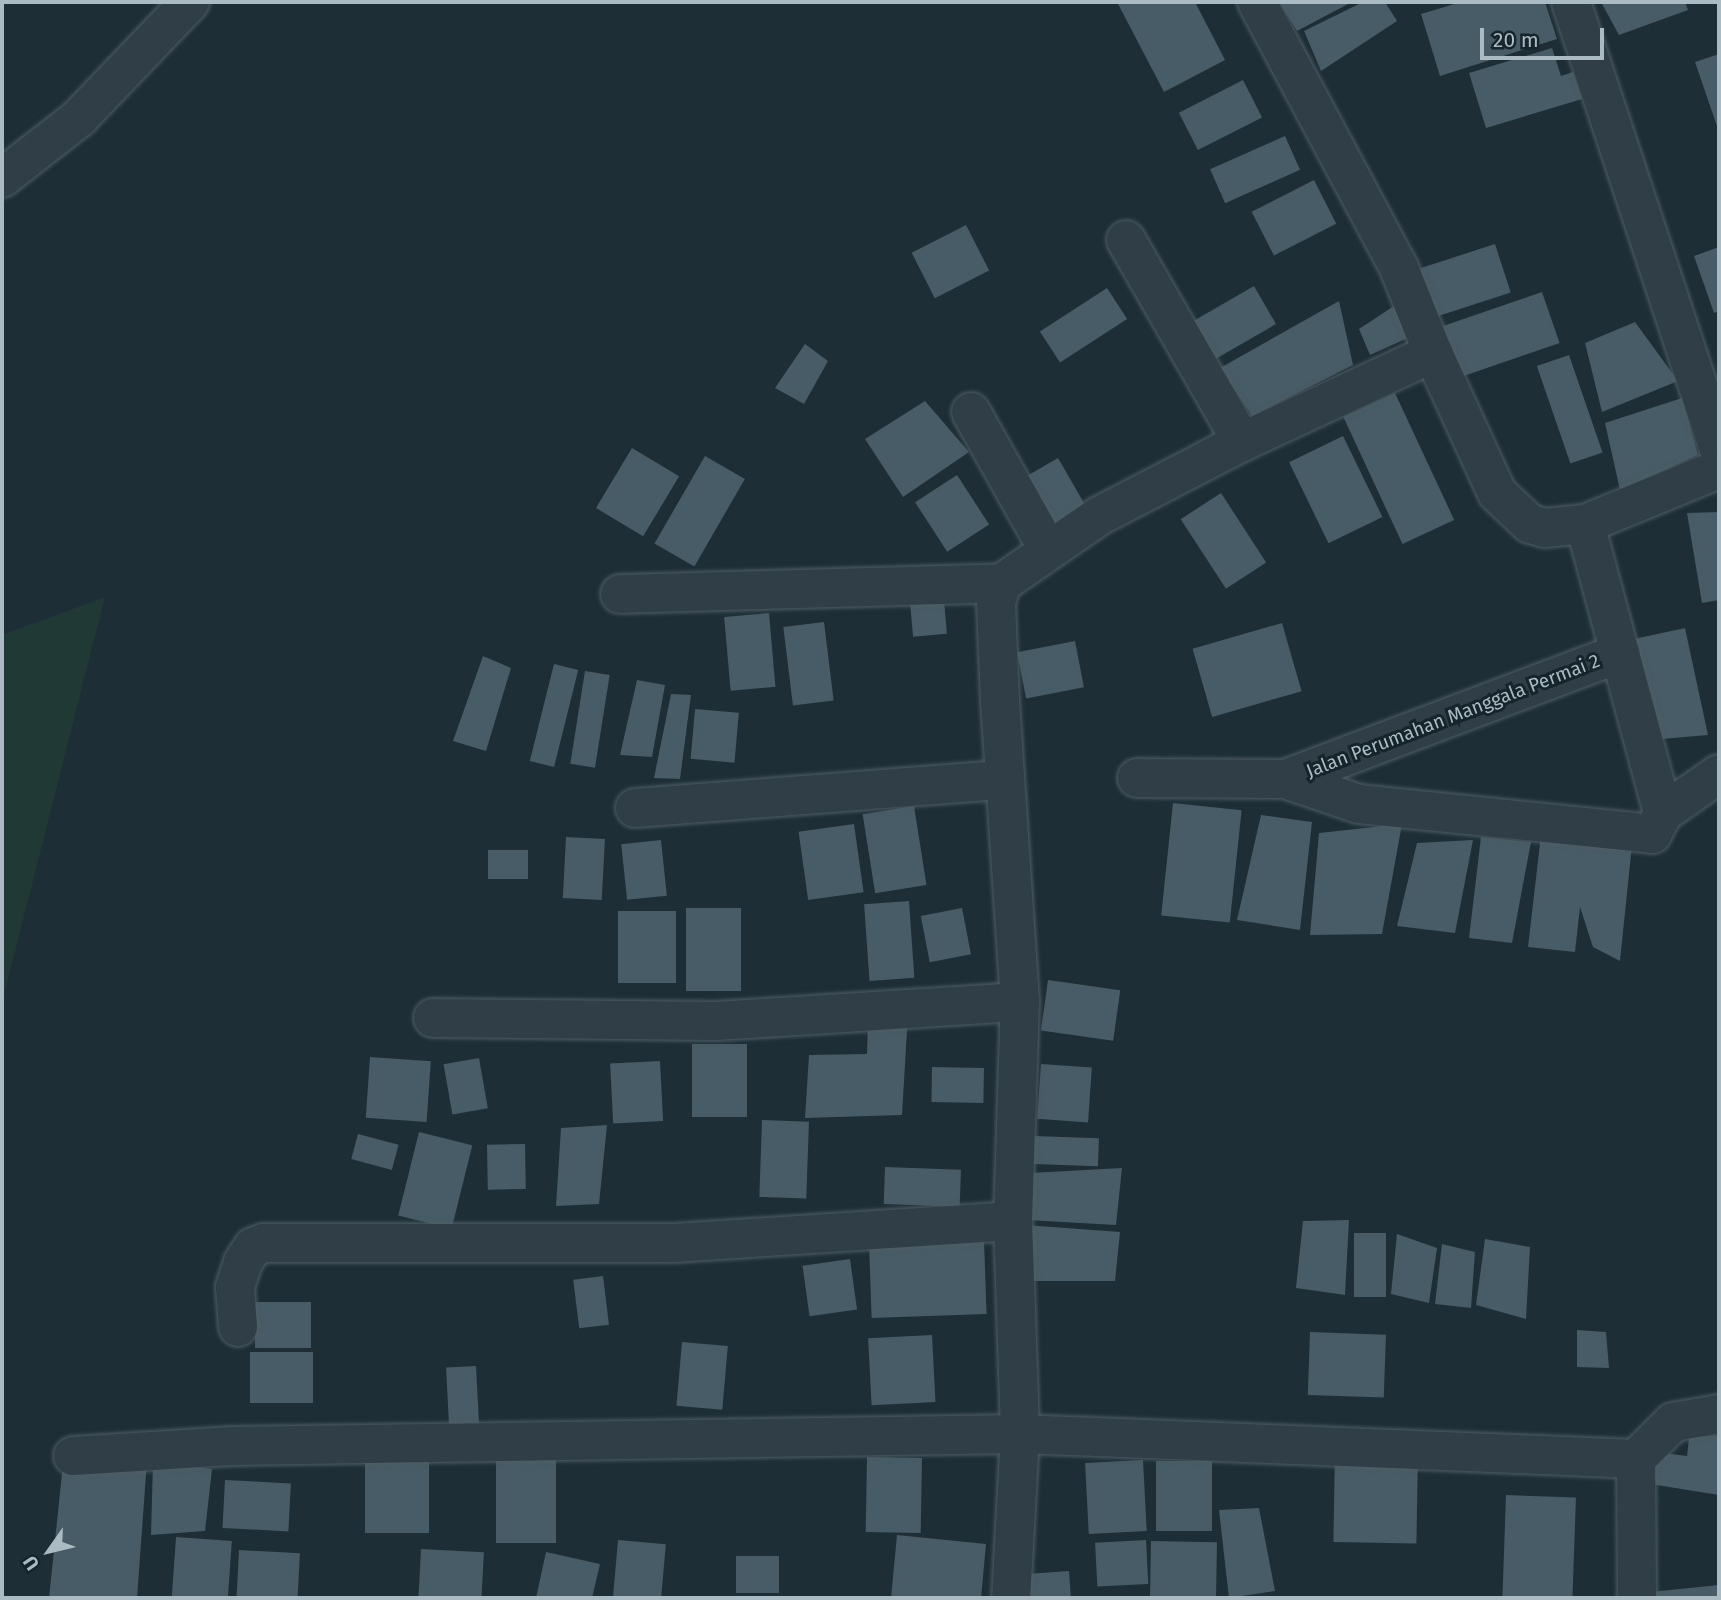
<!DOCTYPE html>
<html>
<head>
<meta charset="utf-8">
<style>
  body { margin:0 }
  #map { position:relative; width:1721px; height:1600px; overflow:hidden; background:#1d2e36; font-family:"Fira Sans",sans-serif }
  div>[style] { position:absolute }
  .green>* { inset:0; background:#203935 }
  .building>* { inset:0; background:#475c66; transform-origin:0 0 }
  .roads { filter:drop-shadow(0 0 2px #4e5d65) drop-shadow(0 0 2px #4e5d65) }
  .minor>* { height:38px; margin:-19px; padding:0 19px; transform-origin:19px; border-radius:19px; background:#303f47 }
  span { translate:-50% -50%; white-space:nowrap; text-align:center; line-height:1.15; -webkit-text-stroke:6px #16242b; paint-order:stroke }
  .street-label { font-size:19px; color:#aabbc4 }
  .frame { position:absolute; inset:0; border:4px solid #aabbc4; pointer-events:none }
  .north { position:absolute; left:14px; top:1516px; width:70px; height:70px; -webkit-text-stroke:5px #16242b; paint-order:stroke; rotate:236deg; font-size:19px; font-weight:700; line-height:28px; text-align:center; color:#aabbc4 }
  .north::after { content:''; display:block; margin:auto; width:24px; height:32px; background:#aabbc4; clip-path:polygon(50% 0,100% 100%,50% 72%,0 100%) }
  .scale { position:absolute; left:1480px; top:28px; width:124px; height:32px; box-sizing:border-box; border:4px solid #aabbc4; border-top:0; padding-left:9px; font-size:21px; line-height:24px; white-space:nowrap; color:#aabbc4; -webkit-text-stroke:5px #16242b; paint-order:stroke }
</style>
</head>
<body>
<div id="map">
  <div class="green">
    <i style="clip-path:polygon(105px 597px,2px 1003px,2px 635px)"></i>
  </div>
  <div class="building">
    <i style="clip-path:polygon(1117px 2px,1195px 2px,1225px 60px,1164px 92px)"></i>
    <i style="clip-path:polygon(1279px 2px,1352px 2px,1297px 31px)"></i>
    <i style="clip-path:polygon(1363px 2px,1385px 2px,1397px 21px,1321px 71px,1304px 31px)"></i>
    <i style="clip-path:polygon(1461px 2px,1545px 2px,1557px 39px,1440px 76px,1421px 14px)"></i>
    <i style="clip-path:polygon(1601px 2px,1685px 2px,1688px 10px,1619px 35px)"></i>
    <i style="clip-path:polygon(1552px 48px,1561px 76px,1573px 72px,1582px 99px,1486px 128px,1469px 73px)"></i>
    <i style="clip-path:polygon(1719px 54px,1719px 132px,1695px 62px)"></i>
    <i style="left:1243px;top:80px;width:42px;height:72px;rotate:63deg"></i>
    <i style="left:1285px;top:136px;width:37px;height:82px;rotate:66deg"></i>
    <i style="left:1314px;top:180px;width:49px;height:70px;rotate:63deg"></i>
    <i style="left:966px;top:225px;width:51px;height:61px;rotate:63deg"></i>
    <i style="left:1495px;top:244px;width:51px;height:85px;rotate:72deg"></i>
    <i style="clip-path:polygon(1719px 247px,1719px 311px,1714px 313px,1694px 256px)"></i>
    <i style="left:1254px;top:286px;width:44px;height:69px;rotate:60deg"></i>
    <i style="left:1107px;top:288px;width:37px;height:80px;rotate:57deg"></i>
    <i style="left:1542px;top:292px;width:54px;height:113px;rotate:71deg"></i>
    <i style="clip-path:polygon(1339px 301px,1353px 365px,1252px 416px,1220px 368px)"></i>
    <i style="clip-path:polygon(1397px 304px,1410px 337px,1370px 355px,1359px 329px)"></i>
    <i style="clip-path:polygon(1635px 322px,1678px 381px,1602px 412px,1585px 343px)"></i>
    <i style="clip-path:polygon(805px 344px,828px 361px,804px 404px,775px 388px)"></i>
    <i style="left:1569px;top:355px;width:103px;height:34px;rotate:71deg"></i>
    <i style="left:1395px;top:393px;width:140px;height:57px;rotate:65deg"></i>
    <i style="clip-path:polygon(1682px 398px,1698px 455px,1620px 490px,1605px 423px)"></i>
    <i style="clip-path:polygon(925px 401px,969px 452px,903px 497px,865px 439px)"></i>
    <i style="left:1343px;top:436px;width:90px;height:60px;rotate:64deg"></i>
    <i style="left:632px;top:448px;width:55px;height:70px;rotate:31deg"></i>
    <i style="left:705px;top:456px;width:46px;height:101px;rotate:30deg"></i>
    <i style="left:1058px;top:458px;width:64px;height:35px;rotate:60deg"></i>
    <i style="left:957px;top:475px;width:59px;height:50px;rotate:57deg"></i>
    <i style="left:1221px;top:493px;width:83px;height:48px;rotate:57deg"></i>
    <i style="clip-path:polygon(1719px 512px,1719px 600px,1702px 603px,1687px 513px)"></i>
    <i style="left:943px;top:589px;width:45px;height:34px;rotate:85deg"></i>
    <i style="left:769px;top:613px;width:74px;height:45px;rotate:85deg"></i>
    <i style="left:824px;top:622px;width:79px;height:41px;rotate:83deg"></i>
    <i style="left:1282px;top:623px;width:71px;height:93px;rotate:74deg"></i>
    <i style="clip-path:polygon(1685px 628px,1708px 735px,1662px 739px,1634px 639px)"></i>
    <i style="left:1075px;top:641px;width:47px;height:59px;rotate:79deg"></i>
    <i style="clip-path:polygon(483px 656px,511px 668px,486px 751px,453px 741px)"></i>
    <i style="left:554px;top:664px;width:25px;height:100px;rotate:14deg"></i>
    <i style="left:585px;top:671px;width:25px;height:94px;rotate:9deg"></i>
    <i style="clip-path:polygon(637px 680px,665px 685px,652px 757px,620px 755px)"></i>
    <i style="clip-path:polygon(671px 694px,691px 695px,680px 779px,654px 778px)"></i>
    <i style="left:695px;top:709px;width:44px;height:50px;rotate:5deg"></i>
    <i style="left:1173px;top:803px;width:69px;height:113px;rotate:6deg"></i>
    <i style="left:914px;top:806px;width:80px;height:52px;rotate:81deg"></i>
    <i style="clip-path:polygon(1261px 815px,1312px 822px,1300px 930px,1237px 920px)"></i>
    <i style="left:854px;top:824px;width:69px;height:56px;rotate:82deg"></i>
    <i style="clip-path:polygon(1402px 824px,1382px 934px,1310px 935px,1319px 833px)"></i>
    <i style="clip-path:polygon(1541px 835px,1632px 845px,1620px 961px,1593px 947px,1580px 907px,1575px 952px,1528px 947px)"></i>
    <i style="left:566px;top:837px;width:39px;height:61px;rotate:3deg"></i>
    <i style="clip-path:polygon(1481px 837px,1531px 842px,1512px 943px,1469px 938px)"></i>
    <i style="left:661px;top:840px;width:56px;height:40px;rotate:84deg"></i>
    <i style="clip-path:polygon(1473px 840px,1455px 933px,1397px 926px,1417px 843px)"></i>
    <i style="left:488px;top:850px;width:40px;height:29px"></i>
    <i style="left:909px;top:901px;width:77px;height:45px;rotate:86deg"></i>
    <i style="left:686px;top:908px;width:55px;height:83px"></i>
    <i style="left:962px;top:908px;width:47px;height:42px;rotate:79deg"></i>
    <i style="left:618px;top:911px;width:58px;height:72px"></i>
    <i style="left:1048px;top:980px;width:73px;height:51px;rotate:8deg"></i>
    <i style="clip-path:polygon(908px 1014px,902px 1115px,805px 1118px,809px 1055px,867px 1054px,868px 1019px)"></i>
    <i style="left:692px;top:1044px;width:55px;height:73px"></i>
    <i style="left:370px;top:1057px;width:61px;height:61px;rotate:4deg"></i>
    <i style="left:479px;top:1058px;width:51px;height:36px;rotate:80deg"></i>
    <i style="left:660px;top:1061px;width:60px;height:50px;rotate:87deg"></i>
    <i style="left:1041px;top:1064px;width:51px;height:55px;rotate:4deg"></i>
    <i style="left:932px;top:1067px;width:52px;height:35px;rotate:1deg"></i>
    <i style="left:762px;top:1120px;width:47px;height:77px;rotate:2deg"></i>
    <i style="clip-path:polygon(607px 1125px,599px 1204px,556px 1206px,561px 1128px)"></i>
    <i style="left:419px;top:1132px;width:55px;height:86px;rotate:14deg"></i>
    <i style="left:358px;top:1134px;width:42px;height:26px;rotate:15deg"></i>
    <i style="left:1034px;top:1136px;width:65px;height:28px;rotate:2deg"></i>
    <i style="left:525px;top:1144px;width:45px;height:38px;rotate:89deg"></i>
    <i style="left:885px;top:1167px;width:76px;height:37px;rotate:2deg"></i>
    <i style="clip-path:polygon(1122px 1168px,1116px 1225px,1027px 1220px,1030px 1173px)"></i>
    <i style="clip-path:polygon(1349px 1220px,1345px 1295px,1296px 1288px,1303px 1221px)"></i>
    <i style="clip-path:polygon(1025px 1225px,1120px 1232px,1115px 1281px,1030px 1281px)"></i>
    <i style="left:1354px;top:1233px;width:32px;height:64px"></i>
    <i style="clip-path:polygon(1397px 1234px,1437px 1248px,1429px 1303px,1391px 1294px)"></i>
    <i style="clip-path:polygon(1485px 1239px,1530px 1247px,1526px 1319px,1476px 1305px)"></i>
    <i style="left:984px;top:1241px;width:73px;height:115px;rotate:88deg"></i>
    <i style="clip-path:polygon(1442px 1244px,1475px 1252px,1471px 1308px,1435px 1304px)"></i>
    <i style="left:850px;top:1259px;width:51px;height:48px;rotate:82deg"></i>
    <i style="left:603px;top:1276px;width:49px;height:30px;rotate:83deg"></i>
    <i style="left:255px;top:1302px;width:56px;height:46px"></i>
    <i style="clip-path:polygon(1577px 1330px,1606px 1332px,1609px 1368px,1577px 1367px)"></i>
    <i style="left:1310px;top:1332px;width:76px;height:63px;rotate:2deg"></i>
    <i style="left:932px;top:1335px;width:67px;height:64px;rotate:87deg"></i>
    <i style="left:682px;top:1342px;width:46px;height:64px;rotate:5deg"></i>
    <i style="left:250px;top:1352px;width:63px;height:51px"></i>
    <i style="left:476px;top:1366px;width:59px;height:30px;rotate:87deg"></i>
    <i style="clip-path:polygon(1719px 1435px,1719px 1495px,1644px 1483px,1648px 1451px,1687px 1456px,1689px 1438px)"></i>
    <i style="left:1335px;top:1450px;width:83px;height:92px;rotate:1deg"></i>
    <i style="left:496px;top:1451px;width:60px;height:92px"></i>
    <i style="left:867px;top:1457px;width:55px;height:75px;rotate:1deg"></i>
    <i style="left:1143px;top:1460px;width:71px;height:58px;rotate:87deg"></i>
    <i style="clip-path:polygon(147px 1461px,137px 1598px,49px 1598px,63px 1464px)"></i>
    <i style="left:365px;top:1461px;width:64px;height:72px"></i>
    <i style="left:1156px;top:1461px;width:56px;height:70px"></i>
    <i style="clip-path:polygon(153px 1462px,212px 1469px,205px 1531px,151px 1535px)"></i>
    <i style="left:225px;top:1480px;width:66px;height:48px;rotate:3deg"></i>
    <i style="left:1506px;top:1495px;width:70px;height:103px;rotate:2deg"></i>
    <i style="clip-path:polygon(1259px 1508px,1275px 1591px,1229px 1598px,1219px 1510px)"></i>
    <i style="clip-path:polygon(897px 1535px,986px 1544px,981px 1598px,891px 1598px)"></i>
    <i style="left:176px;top:1537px;width:56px;height:61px;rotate:4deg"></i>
    <i style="left:618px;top:1540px;width:48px;height:58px;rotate:5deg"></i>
    <i style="left:1146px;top:1540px;width:44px;height:51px;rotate:87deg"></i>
    <i style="left:1151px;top:1541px;width:66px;height:57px;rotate:1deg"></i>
    <i style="left:421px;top:1549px;width:63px;height:49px;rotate:3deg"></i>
    <i style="left:239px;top:1550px;width:61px;height:48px;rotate:3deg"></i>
    <i style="clip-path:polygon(546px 1552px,600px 1564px,592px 1598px,536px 1598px)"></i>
    <i style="left:736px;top:1556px;width:43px;height:37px"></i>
    <i style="left:1069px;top:1571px;width:27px;height:46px;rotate:86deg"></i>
    <i style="clip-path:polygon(1719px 1585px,1719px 1598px,1651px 1598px,1650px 1592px)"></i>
  </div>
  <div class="roads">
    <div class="minor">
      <i style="left:1257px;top:2px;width:302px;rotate:61.9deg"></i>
      <i style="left:1399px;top:268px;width:92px;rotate:68.2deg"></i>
      <i style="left:1571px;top:2px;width:471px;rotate:71.7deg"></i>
      <i style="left:2px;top:178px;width:98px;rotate:-37.9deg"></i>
      <i style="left:79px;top:118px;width:161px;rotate:-46.3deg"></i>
      <i style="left:1126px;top:240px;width:233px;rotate:60.1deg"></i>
      <i style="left:1242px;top:442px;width:211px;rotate:-25deg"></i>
      <i style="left:1433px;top:353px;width:154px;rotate:65.4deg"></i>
      <i style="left:1497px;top:493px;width:45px;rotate:43.2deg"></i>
      <i style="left:1530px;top:524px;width:16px;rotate:15deg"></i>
      <i style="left:1545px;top:528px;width:40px;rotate:-5.7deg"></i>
      <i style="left:1585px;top:524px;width:145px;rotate:-22.3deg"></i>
      <i style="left:971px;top:412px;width:157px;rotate:60.7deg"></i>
      <i style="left:620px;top:594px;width:382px;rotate:-1.6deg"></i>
      <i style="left:1137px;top:778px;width:148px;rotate:0.4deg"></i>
      <i style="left:1285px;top:779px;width:78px;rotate:18.7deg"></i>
      <i style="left:1359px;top:804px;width:295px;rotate:5.8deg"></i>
      <i style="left:1652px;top:834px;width:24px;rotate:-62deg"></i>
      <i style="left:1663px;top:813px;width:299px;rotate:-105.1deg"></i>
      <i style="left:1285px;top:779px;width:358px;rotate:-20.6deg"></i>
      <i style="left:635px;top:808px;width:369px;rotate:-4.4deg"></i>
      <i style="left:1663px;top:813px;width:68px;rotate:-34.9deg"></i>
      <i style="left:433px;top:1018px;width:283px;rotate:0.6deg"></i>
      <i style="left:716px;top:1021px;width:305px;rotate:-3.6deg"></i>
      <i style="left:1013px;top:1221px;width:219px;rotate:-88.2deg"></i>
      <i style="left:1020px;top:1002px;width:301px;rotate:-93.8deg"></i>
      <i style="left:1000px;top:702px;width:100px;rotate:-92.3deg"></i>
      <i style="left:996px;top:602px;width:20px;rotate:-72deg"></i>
      <i style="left:1002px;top:583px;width:118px;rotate:-34.6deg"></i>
      <i style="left:1099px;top:516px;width:161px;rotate:-27.4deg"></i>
      <i style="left:238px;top:1327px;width:40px;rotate:-94.3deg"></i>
      <i style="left:235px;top:1287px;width:26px;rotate:-72deg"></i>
      <i style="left:243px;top:1262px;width:18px;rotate:-56deg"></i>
      <i style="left:253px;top:1247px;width:12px;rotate:-20deg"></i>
      <i style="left:264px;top:1243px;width:410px"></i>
      <i style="left:674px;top:1243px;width:340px;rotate:-3.7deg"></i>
      <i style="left:1013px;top:1221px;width:213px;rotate:88.1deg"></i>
      <i style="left:1020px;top:1434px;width:164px;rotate:93.1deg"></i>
      <i style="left:73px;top:1456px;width:159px;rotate:-3.6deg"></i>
      <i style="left:232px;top:1446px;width:788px;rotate:-0.87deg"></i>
      <i style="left:1020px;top:1434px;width:617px;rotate:2.32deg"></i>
      <i style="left:1637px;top:1598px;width:139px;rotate:-90.4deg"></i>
      <i style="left:1636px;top:1459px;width:52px;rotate:-45deg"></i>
      <i style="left:1673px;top:1422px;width:47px;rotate:-9.9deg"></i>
    </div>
  </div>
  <div class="street-label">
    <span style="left:1453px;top:716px;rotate:-21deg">Jalan Perumahan Manggala Permai 2</span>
  </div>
  <div class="frame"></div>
  <div class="north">U</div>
  <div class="scale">20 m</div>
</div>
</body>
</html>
